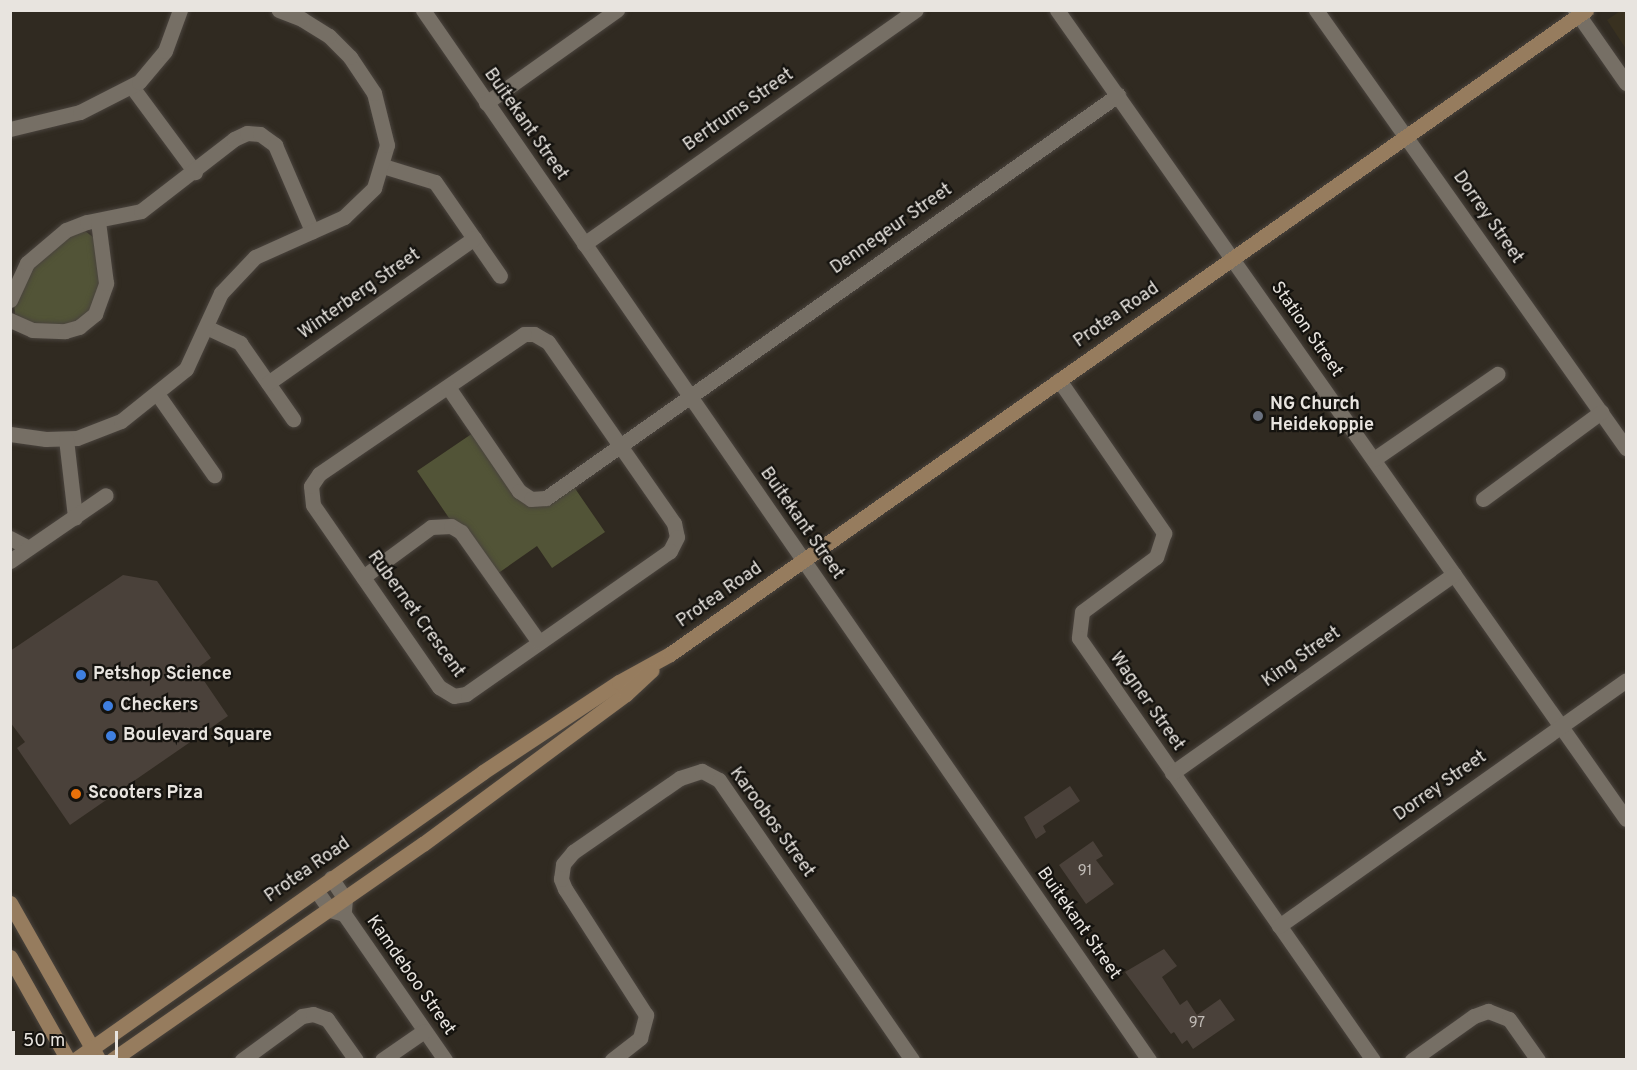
<!DOCTYPE html>
<html>
<head>
<meta charset="utf-8">
<style>
  body { margin:0 }
  #map { position:relative; width:1637px; height:1070px; overflow:hidden; background:#302a21; font-family:Overpass,sans-serif }
  div>[style] { position:absolute }
  .education>* { inset:0; background:#393120 }
  .green>* { inset:0; background:#525437 }
  .building>* { inset:0; background:#4a413a }
  .roads { filter:drop-shadow(0 0 2px #4a443e) drop-shadow(0 0 2px #4a443e) }
  .street>* { height:15px; margin:-7.5px; padding:0 7.5px; transform-origin:7.5px; border-radius:7.5px; background:#766f65 }
  .secondary>* { height:15px; margin:-7.5px; padding:0 7.5px; transform-origin:7.5px; border-radius:7.5px; background:#967c5e }
  .dots>* { width:16px; height:16px; translate:-50% -50%; box-sizing:border-box; border:3px solid #15130f; border-radius:50% }
  span { translate:-50% -50%; white-space:nowrap; text-align:center; line-height:1.15; -webkit-text-stroke:4.5px #15130f; paint-order:stroke }
  .number-label { font-size:15px; color:#c0bbb6 }
  .number-label span { -webkit-text-stroke-width:0 }
  .street-label { font-size:18px; color:#e8e4df }
  .poi-label { font-size:18px; color:#e8e4df; font-weight:700 }
  .left { translate:0 -50%; text-align:left }
  .frame { position:absolute; inset:0; border:12px solid #e8e4df; pointer-events:none }
  .scale { position:absolute; left:12px; top:1031px; width:106px; height:27px; box-sizing:border-box; border:3px solid #e8e4df; border-top:0; padding-left:8px; font-size:18px; line-height:21px; white-space:nowrap; color:#e8e4df; -webkit-text-stroke:4px #15130f; paint-order:stroke }
</style>
</head>
<body>
<div id="map">
  <div class="education">
    <i style="clip-path:polygon(1620px 11px,1626px 11px,1626px 49px,1607px 20px)"></i>
  </div>
  <div class="green">
    <i style="clip-path:polygon(84px 230px,94px 238px,100px 282px,92px 309px,72px 324px,38px 326px,15px 314px,14px 304px,27px 272px,68px 236px)"></i>
    <i style="clip-path:polygon(473px 433px,516px 495px,574px 487px,605px 532px,552px 568px,537px 546px,497px 574px,463px 525px,449px 518px,417px 471px)"></i>
  </div>
  <div class="building">
    <i style="clip-path:polygon(123px 575px,157px 581px,211px 658px,196px 669px,228px 716px,70px 825px,17px 748px,25px 742px,10px 722px,10px 651px)"></i>
    <i style="clip-path:polygon(1070px 786px,1080px 801px,1043px 826px,1046px 832px,1036px 839px,1024px 817px)"></i>
    <i style="clip-path:polygon(1093px 841px,1103px 856px,1096px 860px,1114px 884px,1086px 904px,1059px 865px)"></i>
    <i style="clip-path:polygon(1164px 949px,1177px 966px,1162px 977px,1180px 1005px,1187px 1000px,1197px 1015px,1220px 999px,1235px 1020px,1193px 1049px,1187px 1040px,1182px 1044px,1174px 1032px,1171px 1034px,1125px 972px)"></i>
  </div>
  <div class="roads">
    <div class="street">
      <i style="left:423px;top:10px;width:1277px;rotate:55.34deg"></i>
      <i style="left:1057px;top:10px;width:989px;rotate:54.88deg"></i>
      <i style="left:1316px;top:10px;width:537px;rotate:54.71deg"></i>
      <i style="left:1575px;top:10px;width:89px;rotate:55.1deg"></i>
      <i style="left:132px;top:87px;width:106px;rotate:53.5deg"></i>
      <i style="left:486px;top:103px;width:161px;rotate:-35.4deg"></i>
      <i style="left:10px;top:129px;width:72px;rotate:-13.7deg"></i>
      <i style="left:80px;top:112px;width:66px;rotate:-27deg"></i>
      <i style="left:139px;top:82px;width:40px;rotate:-50deg"></i>
      <i style="left:165px;top:51px;width:44px;rotate:-69.9deg"></i>
      <i style="left:383px;top:166px;width:54px;rotate:17.1deg"></i>
      <i style="left:435px;top:182px;width:114px;rotate:55.3deg"></i>
      <i style="left:584px;top:244px;width:406px;rotate:-35.2deg"></i>
      <i style="left:10px;top:300px;width:41px;rotate:-65.3deg"></i>
      <i style="left:27px;top:263px;width:51px;rotate:-40.2deg"></i>
      <i style="left:66px;top:230px;width:22px;rotate:-21deg"></i>
      <i style="left:87px;top:222px;width:55px;rotate:-11.5deg"></i>
      <i style="left:141px;top:211px;width:118px;rotate:-37.7deg"></i>
      <i style="left:234px;top:139px;width:14px;rotate:-25deg"></i>
      <i style="left:247px;top:133px;width:13px;rotate:4deg"></i>
      <i style="left:260px;top:134px;width:19px;rotate:36deg"></i>
      <i style="left:275px;top:145px;width:94px;rotate:66.7deg"></i>
      <i style="left:10px;top:320px;width:24px;rotate:24deg"></i>
      <i style="left:32px;top:330px;width:33px;rotate:2deg"></i>
      <i style="left:65px;top:331px;width:15px;rotate:-16deg"></i>
      <i style="left:79px;top:327px;width:21px;rotate:-39deg"></i>
      <i style="left:95px;top:314px;width:33px;rotate:-70deg"></i>
      <i style="left:106px;top:283px;width:63px;rotate:-97.4deg"></i>
      <i style="left:206px;top:327px;width:38px;rotate:25deg"></i>
      <i style="left:240px;top:343px;width:93px;rotate:55.1deg"></i>
      <i style="left:524px;top:334px;width:10px"></i>
      <i style="left:534px;top:334px;width:16px;rotate:30deg"></i>
      <i style="left:548px;top:342px;width:221px;rotate:55.2deg"></i>
      <i style="left:674px;top:523px;width:14px;rotate:78deg"></i>
      <i style="left:677px;top:537px;width:16px;rotate:117deg"></i>
      <i style="left:670px;top:551px;width:249px;rotate:145deg"></i>
      <i style="left:466px;top:694px;width:12px;rotate:171deg"></i>
      <i style="left:454px;top:696px;width:17px;rotate:-149deg"></i>
      <i style="left:439px;top:687px;width:221px;rotate:-124.7deg"></i>
      <i style="left:313px;top:505px;width:19px;rotate:-96deg"></i>
      <i style="left:311px;top:486px;width:14px;rotate:-56deg"></i>
      <i style="left:319px;top:474px;width:248px;rotate:-34.3deg"></i>
      <i style="left:1059px;top:380px;width:186px;rotate:55.5deg"></i>
      <i style="left:1164px;top:533px;width:25px;rotate:108deg"></i>
      <i style="left:1156px;top:557px;width:92px;rotate:143.4deg"></i>
      <i style="left:1082px;top:612px;width:26px;rotate:97deg"></i>
      <i style="left:1079px;top:638px;width:514px;rotate:55.14deg"></i>
      <i style="left:268px;top:383px;width:252px;rotate:-35.1deg"></i>
      <i style="left:448px;top:387px;width:126px;rotate:55.7deg"></i>
      <i style="left:519px;top:491px;width:14px;rotate:34deg"></i>
      <i style="left:531px;top:499px;width:15px;rotate:-4deg"></i>
      <i style="left:546px;top:498px;width:700px;rotate:-35.17deg"></i>
      <i style="left:158px;top:395px;width:98px;rotate:55deg"></i>
      <i style="left:10px;top:434px;width:36px;rotate:8deg"></i>
      <i style="left:46px;top:439px;width:31px;rotate:-2deg"></i>
      <i style="left:77px;top:438px;width:47px;rotate:-21.1deg"></i>
      <i style="left:121px;top:421px;width:83px;rotate:-38.7deg"></i>
      <i style="left:186px;top:369px;width:84px;rotate:-65.3deg"></i>
      <i style="left:221px;top:293px;width:50px;rotate:-46.6deg"></i>
      <i style="left:255px;top:257px;width:98px;rotate:-24.2deg"></i>
      <i style="left:344px;top:217px;width:42px;rotate:-44deg"></i>
      <i style="left:374px;top:188px;width:45px;rotate:-73.2deg"></i>
      <i style="left:387px;top:145px;width:54px;rotate:-104deg"></i>
      <i style="left:374px;top:93px;width:43px;rotate:-123.7deg"></i>
      <i style="left:350px;top:57px;width:30px;rotate:-135deg"></i>
      <i style="left:329px;top:36px;width:32px;rotate:-148deg"></i>
      <i style="left:302px;top:19px;width:25px;rotate:-159deg"></i>
      <i style="left:66px;top:439px;width:79px;rotate:83.4deg"></i>
      <i style="left:1374px;top:459px;width:150px;rotate:-34.6deg"></i>
      <i style="left:1483px;top:499px;width:147px;rotate:-36.4deg"></i>
      <i style="left:10px;top:538px;width:21px;rotate:28deg"></i>
      <i style="left:10px;top:561px;width:116px;rotate:-34.5deg"></i>
      <i style="left:363px;top:577px;width:84px;rotate:-36.3deg"></i>
      <i style="left:431px;top:527px;width:20px;rotate:-3deg"></i>
      <i style="left:451px;top:526px;width:12px;rotate:31deg"></i>
      <i style="left:461px;top:532px;width:135px;rotate:54.7deg"></i>
      <i style="left:1172px;top:773px;width:345px;rotate:-35.2deg"></i>
      <i style="left:331px;top:878px;width:25px;rotate:56deg"></i>
      <i style="left:345px;top:899px;width:12px;rotate:95deg"></i>
      <i style="left:316px;top:890px;width:24px;rotate:55deg"></i>
      <i style="left:330px;top:910px;width:15px;rotate:16deg"></i>
      <i style="left:344px;top:914px;width:178px;rotate:55.3deg"></i>
      <i style="left:1279px;top:926px;width:425px;rotate:-35.3deg"></i>
      <i style="left:242px;top:1060px;width:74px;rotate:-36.3deg"></i>
      <i style="left:302px;top:1016px;width:11px;rotate:-10deg"></i>
      <i style="left:313px;top:1014px;width:15px;rotate:20deg"></i>
      <i style="left:327px;top:1019px;width:50px;rotate:54.7deg"></i>
      <i style="left:382px;top:1060px;width:51px;rotate:-34.6deg"></i>
      <i style="left:612px;top:1060px;width:36px;rotate:-38deg"></i>
      <i style="left:640px;top:1038px;width:24px;rotate:-75deg"></i>
      <i style="left:646px;top:1015px;width:150px;rotate:-122.7deg"></i>
      <i style="left:565px;top:889px;width:11px;rotate:-112deg"></i>
      <i style="left:561px;top:879px;width:15px;rotate:-82deg"></i>
      <i style="left:563px;top:864px;width:16px;rotate:-50deg"></i>
      <i style="left:573px;top:852px;width:130px;rotate:-34.7deg"></i>
      <i style="left:680px;top:778px;width:23px;rotate:-18deg"></i>
      <i style="left:702px;top:771px;width:19px;rotate:28deg"></i>
      <i style="left:719px;top:780px;width:340px;rotate:55.4deg"></i>
      <i style="left:1412px;top:1060px;width:76px;rotate:-35.4deg"></i>
      <i style="left:1474px;top:1016px;width:15px;rotate:-20deg"></i>
      <i style="left:1488px;top:1011px;width:22px;rotate:21deg"></i>
      <i style="left:1509px;top:1019px;width:50px;rotate:54.7deg"></i>
    </div>
    <div class="secondary">
      <i style="left:10px;top:903px;width:180px;rotate:60.5deg"></i>
      <i style="left:10px;top:957px;width:118px;rotate:60.6deg"></i>
      <i style="left:75px;top:1060px;width:499px;rotate:-35.2deg"></i>
      <i style="left:483px;top:772px;width:163px;rotate:-33.5deg"></i>
      <i style="left:619px;top:682px;width:58px;rotate:-28.8deg"></i>
      <i style="left:670px;top:654px;width:1120px;rotate:-35.11deg"></i>
      <i style="left:112px;top:1060px;width:379px;rotate:-34.8deg"></i>
      <i style="left:423px;top:844px;width:252px;rotate:-36.5deg"></i>
      <i style="left:626px;top:694px;width:35px;rotate:-43deg"></i>
    </div>
  </div>
  <div class="dots">
    <i style="left:1258px;top:416px;background:#6b7280"></i>
    <i style="left:81px;top:675px;background:#3f7fe0"></i>
    <i style="left:108px;top:706px;background:#3f7fe0"></i>
    <i style="left:111px;top:736px;background:#3f7fe0"></i>
    <i style="left:76px;top:794px;background:#e8710a"></i>
  </div>
  <div class="number-label">
    <span style="left:1085px;top:872px">91</span>
    <span style="left:1197px;top:1024px">97</span>
  </div>
  <div class="street-label">
    <span style="left:739px;top:111px;rotate:-35deg">Bertrums Street</span>
    <span style="left:525px;top:125px;rotate:55deg">Buitekant Street</span>
    <span style="left:1487px;top:218px;rotate:55deg">Dorrey Street</span>
    <span style="left:892px;top:230px;rotate:-35deg">Dennegeur Street</span>
    <span style="left:360px;top:295px;rotate:-35deg">Winterberg Street</span>
    <span style="left:1117px;top:316px;rotate:-35deg">Protea Road</span>
    <span style="left:1306px;top:330px;rotate:55deg">Station Street</span>
    <span style="left:801px;top:524px;rotate:55deg">Buitekant Street</span>
    <span style="left:720px;top:596px;rotate:-35deg">Protea Road</span>
    <span style="left:415px;top:615px;rotate:54deg">Rubernet Crescent</span>
    <span style="left:1302px;top:658px;rotate:-35deg">King Street</span>
    <span style="left:1146px;top:702px;rotate:55deg">Wagner Street</span>
    <span style="left:1441px;top:787px;rotate:-35deg">Dorrey Street</span>
    <span style="left:771px;top:823px;rotate:54deg">Karoobos Street</span>
    <span style="left:308px;top:871px;rotate:-35deg">Protea Road</span>
    <span style="left:1078px;top:924px;rotate:55deg">Buitekant Street</span>
    <span style="left:410px;top:976px;rotate:55deg">Kamdeboo Street</span>
  </div>
  <div class="poi-label">
    <span class="left" style="left:1270px;top:416px">NG Church<br>Heidekoppie</span>
    <span class="left" style="left:93px;top:675px">Petshop Science</span>
    <span class="left" style="left:120px;top:706px">Checkers</span>
    <span class="left" style="left:123px;top:736px">Boulevard Square</span>
    <span class="left" style="left:88px;top:794px">Scooters Piza</span>
  </div>
  <div class="frame"></div>
  <div class="scale">50 m</div>
</div>
</body>
</html>
